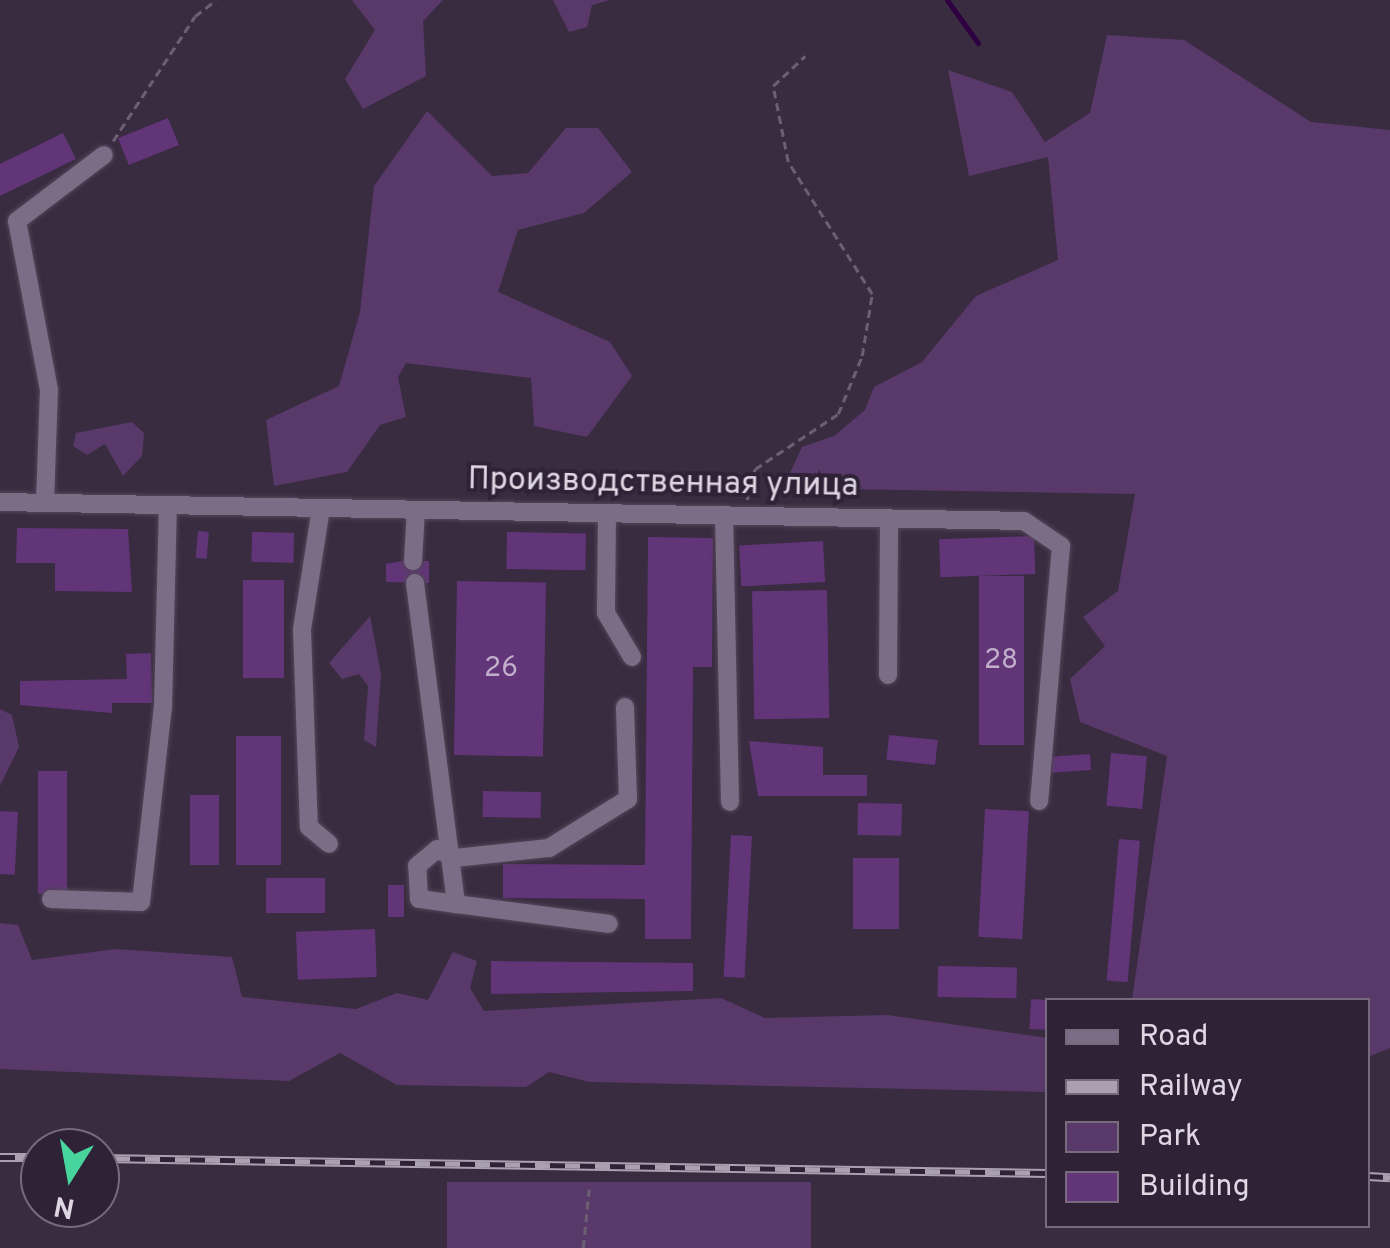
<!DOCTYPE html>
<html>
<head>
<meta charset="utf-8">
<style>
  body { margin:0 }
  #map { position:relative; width:1390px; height:1248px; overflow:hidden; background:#392b40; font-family:Overpass,sans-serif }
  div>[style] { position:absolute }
  .green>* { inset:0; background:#59396a; transform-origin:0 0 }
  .stream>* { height:5px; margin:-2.5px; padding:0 2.5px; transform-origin:2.5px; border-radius:2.5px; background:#2e0041 }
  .building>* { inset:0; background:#613577; transform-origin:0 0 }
  .path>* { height:2.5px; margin-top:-1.25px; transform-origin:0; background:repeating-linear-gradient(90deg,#6c5f72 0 8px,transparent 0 13px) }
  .roads { filter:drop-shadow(0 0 2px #524658) drop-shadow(0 0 2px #524658) }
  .minor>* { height:18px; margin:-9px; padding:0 9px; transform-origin:9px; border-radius:9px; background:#7c6d86 }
  .rail>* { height:9px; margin-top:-4.5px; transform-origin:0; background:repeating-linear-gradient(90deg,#2f2136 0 15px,#aaa0b0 0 30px); box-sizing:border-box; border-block:2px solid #aaa0b0 }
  span { translate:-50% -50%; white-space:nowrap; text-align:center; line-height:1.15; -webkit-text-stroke:8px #2f2136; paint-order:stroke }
  .number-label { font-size:28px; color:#c0aeca }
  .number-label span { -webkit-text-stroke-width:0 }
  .street-label { font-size:32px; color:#e0d7e5 }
  .legend { position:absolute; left:1045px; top:998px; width:325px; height:230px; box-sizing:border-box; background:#2f2136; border:2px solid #766a7c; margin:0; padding:12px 18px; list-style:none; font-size:30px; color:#e0d7e5 }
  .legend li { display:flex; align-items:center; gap:20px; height:50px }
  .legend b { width:50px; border:2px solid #766a7c }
  .north { position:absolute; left:20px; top:1128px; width:100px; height:100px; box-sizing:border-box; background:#2f2136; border:2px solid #766a7c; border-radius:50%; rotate:191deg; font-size:28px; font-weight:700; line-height:40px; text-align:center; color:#e0d7e5 }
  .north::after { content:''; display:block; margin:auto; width:35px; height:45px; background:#48d49d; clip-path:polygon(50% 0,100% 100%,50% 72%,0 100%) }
</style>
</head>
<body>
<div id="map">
  <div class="green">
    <i style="clip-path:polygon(352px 0,443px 0,423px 21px,426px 76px,363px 109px,345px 79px,375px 30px)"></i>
    <i style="clip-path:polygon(553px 0,610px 0,592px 5px,587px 27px,569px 32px)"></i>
    <i style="clip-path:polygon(1107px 35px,1184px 40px,1311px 122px,1390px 130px,1390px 1048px,1368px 1057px,1368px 1000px,1132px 1000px,1167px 756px,1080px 722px,1070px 679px,1105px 646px,1083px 617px,1118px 591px,1135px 494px,783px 488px,802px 447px,834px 436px,865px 410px,874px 387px,922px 362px,976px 296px,1058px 260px,1048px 157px,969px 176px,948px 70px,1012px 92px,1045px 142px,1090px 113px)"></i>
    <i style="clip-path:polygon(427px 111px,492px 176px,528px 173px,566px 128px,598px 128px,632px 172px,584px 213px,518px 230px,498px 292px,610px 342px,632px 376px,587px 437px,534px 426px,531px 378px,406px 363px,398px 377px,406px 417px,380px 425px,347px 472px,274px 486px,266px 420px,339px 386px,360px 312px,374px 186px)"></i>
    <i style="clip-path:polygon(132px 422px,144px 433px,142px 456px,123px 476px,105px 444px,87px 455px,73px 446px,76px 433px)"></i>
    <i style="clip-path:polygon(370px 616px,381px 674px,376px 747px,364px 740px,368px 686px,359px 674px,342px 679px,329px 663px)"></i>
    <i style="clip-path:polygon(0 709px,12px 715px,19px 747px,0 786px)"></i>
    <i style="clip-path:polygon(0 923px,18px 925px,32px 960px,116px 949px,232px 957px,242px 997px,356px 1009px,397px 993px,428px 1000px,453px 952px,477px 961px,470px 988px,484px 1011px,721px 998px,765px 1018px,888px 1015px,1047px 1038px,1047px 1092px,590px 1082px,549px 1072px,526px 1087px,397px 1085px,340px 1053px,289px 1081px,0 1069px)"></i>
    <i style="left:447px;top:1182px;width:364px;height:66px"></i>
  </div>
  <div class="stream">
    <i style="left:947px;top:0;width:53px;rotate:54.2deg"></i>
  </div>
  <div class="building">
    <i style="left:168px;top:118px;width:29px;height:54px;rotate:68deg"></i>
    <i style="clip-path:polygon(63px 133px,76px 159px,0 196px,0 164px)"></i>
    <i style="clip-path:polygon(17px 528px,128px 529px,132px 592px,55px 591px,55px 563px,16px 563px)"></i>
    <i style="left:198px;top:531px;width:11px;height:27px;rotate:5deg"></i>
    <i style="left:252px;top:532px;width:42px;height:30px;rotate:1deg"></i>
    <i style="left:507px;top:532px;width:79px;height:37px;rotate:1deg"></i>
    <i style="left:1034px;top:536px;width:38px;height:95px;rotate:88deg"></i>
    <i style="clip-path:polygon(648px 537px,713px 538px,712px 667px,693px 667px,691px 939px,645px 939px,645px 899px,503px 898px,503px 864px,645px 865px)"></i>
    <i style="left:823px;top:541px;width:41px;height:84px;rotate:87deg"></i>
    <i style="clip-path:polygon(402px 561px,429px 561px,429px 583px,386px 582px,386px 564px)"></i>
    <i style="left:979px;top:576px;width:45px;height:169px"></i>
    <i style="left:243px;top:580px;width:41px;height:98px"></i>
    <i style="left:457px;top:581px;width:89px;height:174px;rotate:1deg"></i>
    <i style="left:827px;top:590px;width:128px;height:75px;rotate:89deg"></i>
    <i style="clip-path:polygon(151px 653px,152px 703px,112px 703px,112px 713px,20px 705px,20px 681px,127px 679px,126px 654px)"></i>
    <i style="left:889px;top:735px;width:49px;height:25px;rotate:6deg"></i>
    <i style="left:236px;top:736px;width:45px;height:129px"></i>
    <i style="clip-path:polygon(749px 741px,823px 747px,823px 775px,867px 775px,867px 796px,758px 796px)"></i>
    <i style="left:1111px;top:753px;width:36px;height:53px;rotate:5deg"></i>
    <i style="left:1090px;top:754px;width:16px;height:39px;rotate:86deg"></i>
    <i style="left:38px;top:771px;width:29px;height:123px"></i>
    <i style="left:483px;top:791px;width:58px;height:26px;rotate:1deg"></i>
    <i style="left:190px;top:795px;width:29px;height:70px"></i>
    <i style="left:858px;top:803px;width:44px;height:32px;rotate:1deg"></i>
    <i style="left:985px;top:809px;width:44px;height:128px;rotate:3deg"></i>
    <i style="left:0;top:811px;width:18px;height:63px;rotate:3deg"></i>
    <i style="left:731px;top:835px;width:21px;height:142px;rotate:3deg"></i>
    <i style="left:1119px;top:839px;width:21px;height:142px;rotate:5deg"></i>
    <i style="left:853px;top:858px;width:46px;height:71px"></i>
    <i style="left:266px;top:878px;width:59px;height:35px"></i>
    <i style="left:388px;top:885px;width:16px;height:32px"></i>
    <i style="left:375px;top:929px;width:48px;height:79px;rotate:88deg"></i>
    <i style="clip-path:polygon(491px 961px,693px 963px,693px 991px,491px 994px)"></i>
    <i style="left:938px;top:966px;width:79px;height:31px;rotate:1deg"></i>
    <i style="left:1031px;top:999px;width:17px;height:30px;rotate:3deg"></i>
  </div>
  <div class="path">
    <i style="left:113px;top:141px;width:149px;rotate:-56.7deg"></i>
    <i style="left:195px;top:16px;width:26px;rotate:-37deg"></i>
    <i style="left:747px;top:500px;width:32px;rotate:-76deg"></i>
    <i style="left:755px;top:469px;width:100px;rotate:-33.5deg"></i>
    <i style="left:838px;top:414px;width:63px;rotate:-67.5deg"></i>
    <i style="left:862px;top:356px;width:63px;rotate:-80.8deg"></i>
    <i style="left:872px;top:294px;width:156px;rotate:-122.5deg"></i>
    <i style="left:788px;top:162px;width:77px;rotate:-101.2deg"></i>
    <i style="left:773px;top:86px;width:44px;rotate:-43.2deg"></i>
    <i style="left:583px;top:1248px;width:59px;rotate:-84.2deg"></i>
  </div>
  <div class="roads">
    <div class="minor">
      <i style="left:0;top:502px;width:1024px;rotate:1.06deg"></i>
      <i style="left:1024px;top:521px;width:45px;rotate:34deg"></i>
      <i style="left:1061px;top:546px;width:256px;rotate:94.9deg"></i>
      <i style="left:45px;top:503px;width:113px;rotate:-88deg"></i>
      <i style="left:49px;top:390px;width:172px;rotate:-100.7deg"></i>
      <i style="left:17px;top:221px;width:109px;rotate:-37.2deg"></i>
      <i style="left:321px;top:508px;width:123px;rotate:98.9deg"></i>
      <i style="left:302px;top:630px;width:197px;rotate:88deg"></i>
      <i style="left:309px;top:827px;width:26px;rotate:40deg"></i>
      <i style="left:607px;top:513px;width:100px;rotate:90.6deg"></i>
      <i style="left:606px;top:613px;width:51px;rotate:59.4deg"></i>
      <i style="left:724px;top:515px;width:287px;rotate:88.8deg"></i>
      <i style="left:413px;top:561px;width:51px;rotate:-86.6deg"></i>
      <i style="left:415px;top:583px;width:324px;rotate:82.7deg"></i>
      <i style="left:456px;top:904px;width:154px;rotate:7.4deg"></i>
      <i style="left:888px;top:675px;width:157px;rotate:-89.6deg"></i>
      <i style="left:51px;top:899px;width:90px;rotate:1.9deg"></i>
      <i style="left:141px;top:902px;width:196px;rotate:-83.6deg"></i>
      <i style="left:163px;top:707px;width:202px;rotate:-88.6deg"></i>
      <i style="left:456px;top:904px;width:37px;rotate:-172deg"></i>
      <i style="left:419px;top:899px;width:33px;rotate:-93deg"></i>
      <i style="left:417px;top:866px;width:26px;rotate:-40deg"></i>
      <i style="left:437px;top:849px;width:20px;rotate:27deg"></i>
      <i style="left:455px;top:858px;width:95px;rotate:-6.1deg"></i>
      <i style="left:549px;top:848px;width:93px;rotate:-31.8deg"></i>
      <i style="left:628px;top:799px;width:92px;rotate:-91.9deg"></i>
    </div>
  </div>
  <div class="rail">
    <i style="left:0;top:1157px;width:40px"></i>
    <i style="left:100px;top:1158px;width:948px;rotate:0.91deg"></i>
    <i style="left:1368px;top:1176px;width:22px;rotate:3deg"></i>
  </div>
  <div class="number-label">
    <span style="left:1001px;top:661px">28</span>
    <span style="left:501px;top:669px">26</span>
  </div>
  <div class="street-label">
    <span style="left:663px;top:484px;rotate:1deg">Производственная улица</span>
  </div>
  <ul class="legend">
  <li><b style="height:12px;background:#7c6d86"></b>Road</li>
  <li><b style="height:12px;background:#aaa0b0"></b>Railway</li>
  <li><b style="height:28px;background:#59396a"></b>Park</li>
  <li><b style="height:28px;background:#613577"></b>Building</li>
  </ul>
  <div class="north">N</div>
</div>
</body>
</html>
